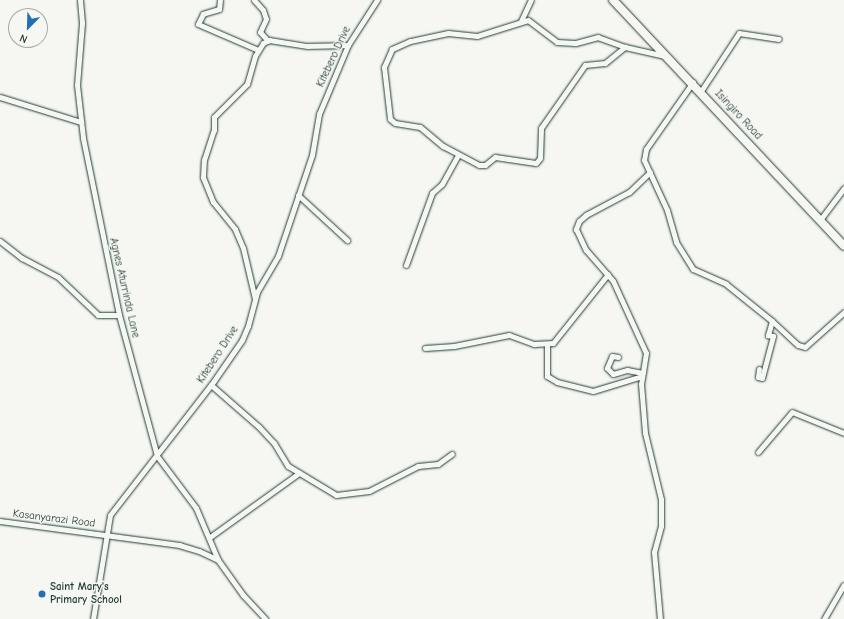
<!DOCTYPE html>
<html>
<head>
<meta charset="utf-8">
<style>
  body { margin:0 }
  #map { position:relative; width:844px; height:619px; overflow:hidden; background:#f6f6f2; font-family:"Comic Neue",sans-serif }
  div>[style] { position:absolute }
  .roads { filter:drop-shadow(0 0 1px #1f3d34) drop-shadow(0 0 1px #1f3d34) }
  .street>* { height:5px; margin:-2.5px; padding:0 2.5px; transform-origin:2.5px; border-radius:2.5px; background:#f6f6f2 }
  .primary>* { height:8px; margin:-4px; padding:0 4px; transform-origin:4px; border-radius:4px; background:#f6f6f2 }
  .dots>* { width:11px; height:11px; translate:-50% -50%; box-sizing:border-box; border:2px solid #f6f6f2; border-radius:50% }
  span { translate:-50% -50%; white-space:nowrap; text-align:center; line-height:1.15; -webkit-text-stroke:3px #f6f6f2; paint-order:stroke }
  .street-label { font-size:11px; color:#1f3d34 }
  .poi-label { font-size:11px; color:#1f3d34; font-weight:700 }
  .left { translate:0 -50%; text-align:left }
  .north { position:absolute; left:8px; top:8px; width:40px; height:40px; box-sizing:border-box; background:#f6f6f2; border:1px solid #a0aca6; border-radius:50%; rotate:203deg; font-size:11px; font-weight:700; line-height:16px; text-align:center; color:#1f3d34 }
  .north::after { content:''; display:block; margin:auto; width:14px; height:18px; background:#1f6fb2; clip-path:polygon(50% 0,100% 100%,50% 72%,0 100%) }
</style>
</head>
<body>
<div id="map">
  <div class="roads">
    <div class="street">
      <i style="left:80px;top:0;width:23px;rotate:85deg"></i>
      <i style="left:82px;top:23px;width:62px;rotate:94.6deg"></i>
      <i style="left:77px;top:85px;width:53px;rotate:83.5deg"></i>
      <i style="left:83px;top:138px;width:181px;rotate:78.5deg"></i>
      <i style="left:119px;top:315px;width:146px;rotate:74.9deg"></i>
      <i style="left:157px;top:456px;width:65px;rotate:53.1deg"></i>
      <i style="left:196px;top:508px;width:56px;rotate:67.1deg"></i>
      <i style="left:220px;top:0;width:9px;rotate:96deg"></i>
      <i style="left:219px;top:9px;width:17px;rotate:163deg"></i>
      <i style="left:203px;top:14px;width:11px;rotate:117deg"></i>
      <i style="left:198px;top:24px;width:65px;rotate:23.4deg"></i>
      <i style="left:254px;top:0;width:13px;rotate:48deg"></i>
      <i style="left:263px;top:10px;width:9px;rotate:72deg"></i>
      <i style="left:266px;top:19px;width:14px;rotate:115deg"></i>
      <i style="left:260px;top:32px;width:12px;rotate:48deg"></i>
      <i style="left:521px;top:21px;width:23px;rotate:-65deg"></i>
      <i style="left:625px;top:47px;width:29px;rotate:-160deg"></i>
      <i style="left:598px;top:37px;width:24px;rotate:165deg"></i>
      <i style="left:575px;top:43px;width:18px;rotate:-177deg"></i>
      <i style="left:557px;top:42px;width:36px;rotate:-143deg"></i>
      <i style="left:528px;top:20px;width:53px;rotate:162.6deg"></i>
      <i style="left:477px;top:36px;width:29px;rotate:-174deg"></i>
      <i style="left:448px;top:33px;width:39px;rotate:168deg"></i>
      <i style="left:410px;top:41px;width:20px;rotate:156deg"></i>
      <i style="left:392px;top:49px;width:20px;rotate:114deg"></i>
      <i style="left:384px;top:67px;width:52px;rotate:83.4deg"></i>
      <i style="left:390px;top:119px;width:6px;rotate:39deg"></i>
      <i style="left:395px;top:123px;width:25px;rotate:9deg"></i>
      <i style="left:420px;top:127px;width:30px;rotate:40deg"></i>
      <i style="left:443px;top:146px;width:41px;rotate:27.8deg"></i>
      <i style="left:479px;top:165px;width:6px"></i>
      <i style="left:485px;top:165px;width:13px;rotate:-39deg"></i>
      <i style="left:495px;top:157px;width:41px;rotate:8.3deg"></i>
      <i style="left:536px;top:163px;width:6px;rotate:-51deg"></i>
      <i style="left:540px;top:158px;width:30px;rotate:-88deg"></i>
      <i style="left:541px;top:128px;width:77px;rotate:-55.1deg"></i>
      <i style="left:585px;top:65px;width:20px;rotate:-6deg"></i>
      <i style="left:605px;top:63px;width:26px;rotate:-39deg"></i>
      <i style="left:625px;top:47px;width:41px;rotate:12.7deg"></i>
      <i style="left:693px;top:82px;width:82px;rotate:125deg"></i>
      <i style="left:646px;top:149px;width:11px;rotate:100deg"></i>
      <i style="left:644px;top:160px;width:55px;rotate:65.3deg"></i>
      <i style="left:667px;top:210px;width:33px;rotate:74deg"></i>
      <i style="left:676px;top:242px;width:32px;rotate:58deg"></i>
      <i style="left:693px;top:269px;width:36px;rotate:24deg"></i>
      <i style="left:726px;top:284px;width:59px;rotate:38.8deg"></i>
      <i style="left:772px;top:321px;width:15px;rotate:106deg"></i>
      <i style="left:768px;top:335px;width:5px;rotate:11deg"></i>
      <i style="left:773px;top:336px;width:43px;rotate:104.7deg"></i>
      <i style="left:762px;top:378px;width:4px;rotate:-166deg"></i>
      <i style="left:758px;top:377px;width:8px;rotate:-83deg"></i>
      <i style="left:701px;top:91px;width:69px;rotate:-56.8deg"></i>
      <i style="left:739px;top:33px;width:40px;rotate:8.5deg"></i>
      <i style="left:0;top:97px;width:85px;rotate:17.2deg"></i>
      <i style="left:650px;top:172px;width:29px;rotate:136deg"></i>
      <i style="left:629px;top:192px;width:49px;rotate:151.9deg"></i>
      <i style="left:586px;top:215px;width:9px;rotate:139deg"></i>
      <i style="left:579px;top:221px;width:9px;rotate:111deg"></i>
      <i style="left:576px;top:229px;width:23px;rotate:65deg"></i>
      <i style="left:586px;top:250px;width:41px;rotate:48.9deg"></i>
      <i style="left:613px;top:281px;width:79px;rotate:65.4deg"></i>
      <i style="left:646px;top:353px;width:31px;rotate:99deg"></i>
      <i style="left:641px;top:384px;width:49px;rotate:85.3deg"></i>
      <i style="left:645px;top:433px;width:68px;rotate:76.4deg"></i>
      <i style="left:661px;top:499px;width:27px;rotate:90deg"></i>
      <i style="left:661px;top:526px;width:27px;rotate:105deg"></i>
      <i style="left:654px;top:552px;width:67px;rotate:84.9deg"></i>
      <i style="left:298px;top:195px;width:67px;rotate:42.6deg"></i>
      <i style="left:820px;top:220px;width:40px;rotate:-53deg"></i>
      <i style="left:0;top:241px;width:28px;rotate:38deg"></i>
      <i style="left:22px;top:258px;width:41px;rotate:27.8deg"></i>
      <i style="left:58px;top:277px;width:55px;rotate:43.5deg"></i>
      <i style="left:98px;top:315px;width:21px"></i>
      <i style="left:406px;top:265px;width:77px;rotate:-70.1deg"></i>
      <i style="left:432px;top:193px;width:13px;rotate:-42deg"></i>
      <i style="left:442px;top:184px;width:33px;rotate:-61deg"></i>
      <i style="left:255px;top:299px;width:52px;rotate:-103.2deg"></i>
      <i style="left:243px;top:248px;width:21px;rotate:-113deg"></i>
      <i style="left:235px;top:229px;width:35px;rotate:-129deg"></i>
      <i style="left:213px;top:202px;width:27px;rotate:-112deg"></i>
      <i style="left:203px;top:177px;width:17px;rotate:-87deg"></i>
      <i style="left:204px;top:160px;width:32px;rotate:-72deg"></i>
      <i style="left:214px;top:130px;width:13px;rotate:-90deg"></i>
      <i style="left:214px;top:117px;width:47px;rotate:-45deg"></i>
      <i style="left:247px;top:84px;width:29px;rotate:-74deg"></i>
      <i style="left:255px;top:56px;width:15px;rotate:-58deg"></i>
      <i style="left:263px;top:43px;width:7px;rotate:-27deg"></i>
      <i style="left:269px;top:40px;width:39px;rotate:9deg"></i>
      <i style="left:308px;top:46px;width:40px;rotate:-1.4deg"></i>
      <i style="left:772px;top:321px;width:35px;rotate:43deg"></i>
      <i style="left:798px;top:345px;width:7px;rotate:16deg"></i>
      <i style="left:805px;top:347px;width:52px;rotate:-41.9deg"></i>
      <i style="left:547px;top:345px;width:31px;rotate:90deg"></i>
      <i style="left:547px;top:376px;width:12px;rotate:31deg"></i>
      <i style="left:557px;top:382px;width:37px;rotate:14deg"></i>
      <i style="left:593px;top:391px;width:51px;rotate:-17deg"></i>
      <i style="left:425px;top:348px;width:29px;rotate:-4deg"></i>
      <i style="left:454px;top:346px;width:56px;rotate:-11.3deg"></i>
      <i style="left:509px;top:335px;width:27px;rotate:20deg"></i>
      <i style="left:534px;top:344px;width:19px;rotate:-3deg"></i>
      <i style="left:553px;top:343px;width:88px;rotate:-51.4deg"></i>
      <i style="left:618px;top:357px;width:6px;rotate:-171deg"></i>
      <i style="left:612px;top:356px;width:13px;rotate:113deg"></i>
      <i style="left:607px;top:368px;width:8px;rotate:45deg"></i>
      <i style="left:613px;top:374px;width:15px;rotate:-16deg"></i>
      <i style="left:627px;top:370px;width:16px;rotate:11deg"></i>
      <i style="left:211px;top:385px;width:64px;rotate:41.2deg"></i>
      <i style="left:259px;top:427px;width:22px;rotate:47deg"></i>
      <i style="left:274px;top:443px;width:27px;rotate:59deg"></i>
      <i style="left:288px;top:466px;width:56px;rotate:31.1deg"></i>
      <i style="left:336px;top:495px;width:33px;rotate:-7deg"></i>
      <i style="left:369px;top:491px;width:55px;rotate:-27deg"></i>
      <i style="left:418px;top:466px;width:20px;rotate:-6deg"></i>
      <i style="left:438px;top:464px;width:17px;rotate:-36deg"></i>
      <i style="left:758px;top:452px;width:52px;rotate:-49.6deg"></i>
      <i style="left:792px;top:412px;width:56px;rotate:22deg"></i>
      <i style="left:0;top:521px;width:181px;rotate:7.6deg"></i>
      <i style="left:179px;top:545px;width:21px;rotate:17deg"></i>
      <i style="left:199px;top:551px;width:21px;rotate:25deg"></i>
      <i style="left:218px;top:560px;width:43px;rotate:54.5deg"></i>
      <i style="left:243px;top:595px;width:33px;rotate:47deg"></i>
      <i style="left:210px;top:537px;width:110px;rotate:-35.7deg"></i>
      <i style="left:93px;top:619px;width:105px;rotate:-80.7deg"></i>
      <i style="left:110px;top:515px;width:165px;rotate:-52.2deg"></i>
      <i style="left:211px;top:385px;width:55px;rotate:-55.4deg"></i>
      <i style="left:242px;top:340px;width:15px;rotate:-67deg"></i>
      <i style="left:248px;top:326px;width:35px;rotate:-75deg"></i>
      <i style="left:257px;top:292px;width:42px;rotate:-59.7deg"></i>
      <i style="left:278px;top:256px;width:107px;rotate:-71.4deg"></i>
      <i style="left:312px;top:155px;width:42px;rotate:-80.3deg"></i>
      <i style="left:319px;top:114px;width:75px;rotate:-67.2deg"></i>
      <i style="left:348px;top:45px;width:54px;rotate:-57.2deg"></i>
      <i style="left:824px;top:619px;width:39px;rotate:-60deg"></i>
    </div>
    <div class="primary">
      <i style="left:613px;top:0;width:337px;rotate:46.8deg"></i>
    </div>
  </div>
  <div class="dots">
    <i style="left:42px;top:594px;background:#1f6fb2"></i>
  </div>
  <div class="street-label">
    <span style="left:334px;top:57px;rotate:-65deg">Kitebero Drive</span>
    <span style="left:738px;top:115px;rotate:47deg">Isingiro Road</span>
    <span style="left:124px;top:288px;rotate:77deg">Agnes Aturrinda Lane</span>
    <span style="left:218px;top:355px;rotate:-57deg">Kitebero Drive</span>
    <span style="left:54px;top:519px;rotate:7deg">Kasanyarazi Road</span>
  </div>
  <div class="poi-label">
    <span class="left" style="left:50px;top:594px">Saint Mary's<br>Primary School</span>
  </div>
  <div class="north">N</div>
</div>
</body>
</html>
